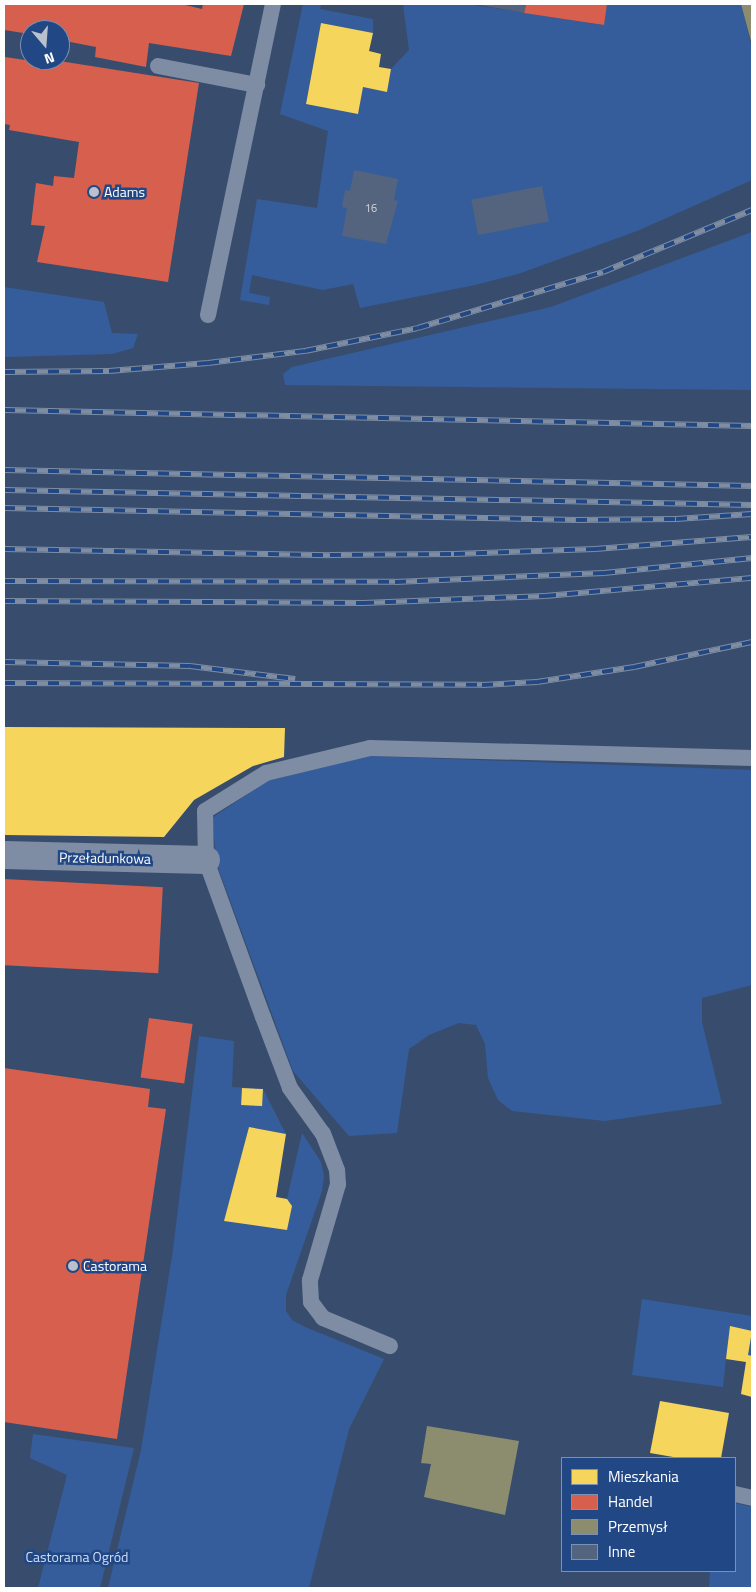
<!DOCTYPE html>
<html>
<head>
<meta charset="utf-8">
<style>
  body { margin:0 }
  #map { position:relative; width:756px; height:1592px; overflow:hidden; background:#384d6e; font-family:"Titillium Web",sans-serif }
  div>[style] { position:absolute }
  .green>* { inset:0; background:#355d9b }
  .homes>* { inset:0; background:#f6d55c; transform-origin:0 0 }
  .shops>* { inset:0; background:#d6604d; transform-origin:0 0 }
  .industry>* { inset:0; background:#8c8c6e }
  .building>* { inset:0; background:#54647e; transform-origin:0 0 }
  .lane>* { height:16px; margin:-8px; padding:0 8px; transform-origin:8px; border-radius:8px; background:#7e8da4 }
  .street>* { height:28px; margin:-14px; padding:0 14px; transform-origin:14px; border-radius:14px; background:#7e8da4 }
  .rail>* { height:5.5px; margin-top:-2.75px; transform-origin:0; background:repeating-linear-gradient(90deg,#214785 0 11px,#7f8da3 0 22px); box-sizing:border-box; border-block:1px solid #7f8da3 }
  .dots>* { width:14px; height:14px; translate:-50% -50%; box-sizing:border-box; border:2px solid #214785; border-radius:50% }
  span { translate:-50% -50%; white-space:nowrap; text-align:center; line-height:1.15; -webkit-text-stroke:5px #214785; paint-order:stroke }
  .number-label { font-size:11px; color:#d4d8df }
  .number-label span { -webkit-text-stroke-width:0 }
  .poi-label { font-size:14px; color:#fff }
  .left { translate:0 -50%; text-align:left }
  .street-label { font-size:14px; color:#fff }
  .park-label { font-size:14px; color:#cedef7 }
  .frame { position:absolute; inset:0; border:5px solid #fff; pointer-events:none }
  .legend { position:absolute; left:561px; top:1457px; width:175px; height:115px; box-sizing:border-box; background:#214785; border:1px solid #7a91b6; margin:0; padding:6px 9px; list-style:none; font-size:15px; color:#fff }
  .legend li { display:flex; align-items:center; gap:10px; height:25px }
  .legend b { width:25px; border:1px solid #7a91b6 }
  .north { position:absolute; left:20px; top:20px; width:50px; height:50px; box-sizing:border-box; background:#214785; border:1px solid #7a91b6; border-radius:50%; rotate:162deg; font-size:14px; font-weight:700; line-height:20px; text-align:center; color:#fff }
  .north::after { content:''; display:block; margin:auto; width:18px; height:22px; background:#b9c1cc; clip-path:polygon(50% 0,100% 100%,50% 72%,0 100%) }
</style>
</head>
<body>
<div id="map">
  <div class="green">
    <i style="clip-path:polygon(303px 4px,321px 4px,320px 9px,373px 19px,373px 33px,321px 23px,306px 103px,363px 87px,387px 91px,391px 69px,409px 50px,403px 4px,468px 4px,603px 25px,607px 4px,741px 4px,752px 48px,752px 180px,637px 231px,518px 274px,475px 285px,360px 308px,353px 284px,323px 290px,252px 275px,249px 293px,270px 297px,269px 305px,240px 300px,257px 199px,317px 208px,328px 131px,280px 114px)"></i>
    <i style="clip-path:polygon(752px 232px,752px 390px,285px 385px,283px 374px,292px 367px,551px 307px)"></i>
    <i style="clip-path:polygon(4px 287px,104px 302px,112px 333px,138px 334px,133px 348px,112px 354px,4px 357px)"></i>
    <i style="clip-path:polygon(369px 756px,752px 770px,752px 985px,702px 998px,702px 1022px,722px 1104px,605px 1121px,512px 1111px,498px 1100px,488px 1078px,485px 1044px,476px 1025px,459px 1023px,429px 1035px,409px 1049px,397px 1133px,349px 1136px,293px 1071px,217px 865px,212px 818px,267px 781px)"></i>
    <i style="clip-path:polygon(199px 1036px,234px 1041px,232px 1087px,263px 1089px,286px 1134px,249px 1127px,225px 1221px,292px 1206px,287px 1199px,302px 1133px,321px 1162px,324px 1176px,322px 1191px,286px 1295px,286px 1311px,292px 1320px,305px 1327px,384px 1359px,349px 1429px,309px 1588px,108px 1588px,141px 1450px,173px 1250px)"></i>
    <i style="clip-path:polygon(642px 1299px,752px 1316px,752px 1397px,741px 1394px,746px 1362px,726px 1359px,723px 1387px,632px 1375px)"></i>
    <i style="clip-path:polygon(33px 1434px,134px 1448px,100px 1588px,38px 1588px,67px 1475px,30px 1458px)"></i>
    <i style="clip-path:polygon(735px 1503px,752px 1507px,752px 1588px,709px 1588px,710px 1571px,735px 1571px)"></i>
  </div>
  <div class="homes">
    <i style="clip-path:polygon(321px 23px,373px 33px,369px 51px,381px 54px,379px 67px,391px 69px,387px 92px,363px 87px,358px 114px,306px 104px)"></i>
    <i style="clip-path:polygon(4px 727px,285px 728px,284px 757px,253px 766px,194px 800px,164px 837px,4px 835px)"></i>
    <i style="left:242px;top:1088px;width:21px;height:17px;rotate:3deg"></i>
    <i style="clip-path:polygon(249px 1127px,286px 1134px,276px 1197px,287px 1199px,292px 1206px,287px 1230px,224px 1221px)"></i>
    <i style="clip-path:polygon(730px 1326px,752px 1331px,748px 1355px,752px 1356px,752px 1397px,741px 1394px,746px 1362px,726px 1359px)"></i>
    <i style="clip-path:polygon(660px 1401px,729px 1413px,721px 1458px,679px 1458px,650px 1453px)"></i>
  </div>
  <div class="shops">
    <i style="clip-path:polygon(4px 4px,181px 4px,202px 9px,203px 4px,244px 4px,231px 56px,149px 43px,146px 67px,95px 57px,96px 47px,60px 40px,60px 30px,30px 30px,30px 34px,4px 30px)"></i>
    <i style="clip-path:polygon(526px 4px,607px 4px,604px 25px,524px 13px)"></i>
    <i style="clip-path:polygon(5px 57px,45px 63px,45px 60px,53px 60px,199px 83px,168px 282px,37px 262px,45px 226px,31px 225px,36px 183px,53px 186px,54px 176px,74px 178px,79px 142px,9px 130px,10px 125px,4px 124px)"></i>
    <i style="left:4px;top:879px;width:159px;height:86px;rotate:3deg"></i>
    <i style="left:149px;top:1018px;width:44px;height:60px;rotate:8deg"></i>
    <i style="clip-path:polygon(4px 1068px,150px 1089px,148px 1107px,166px 1109px,117px 1439px,4px 1422px)"></i>
  </div>
  <div class="industry">
    <i style="clip-path:polygon(741px 4px,752px 4px,752px 45px)"></i>
    <i style="clip-path:polygon(427px 1426px,519px 1441px,505px 1515px,424px 1497px,431px 1464px,421px 1463px)"></i>
  </div>
  <div class="building">
    <i style="clip-path:polygon(474px 4px,526px 4px,524px 13px)"></i>
    <i style="clip-path:polygon(354px 170px,398px 179px,394px 200px,398px 201px,386px 244px,342px 236px,347px 208px,342px 207px,345px 190px,350px 191px)"></i>
    <i style="left:542px;top:186px;width:36px;height:72px;rotate:79deg"></i>
  </div>
  <div class="lane">
    <i style="left:158px;top:66px;width:101px;rotate:10.9deg"></i>
    <i style="left:208px;top:315px;width:318px;rotate:-78.2deg"></i>
    <i style="left:390px;top:1346px;width:73px;rotate:-157.3deg"></i>
    <i style="left:323px;top:1318px;width:20px;rotate:-127deg"></i>
    <i style="left:311px;top:1302px;width:22px;rotate:-93deg"></i>
    <i style="left:310px;top:1280px;width:100px;rotate:-73.7deg"></i>
    <i style="left:338px;top:1184px;width:14px;rotate:-94deg"></i>
    <i style="left:337px;top:1170px;width:39px;rotate:-111deg"></i>
    <i style="left:323px;top:1134px;width:57px;rotate:-125.7deg"></i>
    <i style="left:290px;top:1088px;width:76px;rotate:-110.8deg"></i>
    <i style="left:263px;top:1017px;width:167px;rotate:-110deg"></i>
    <i style="left:206px;top:860px;width:49px;rotate:-91.2deg"></i>
    <i style="left:205px;top:811px;width:72px;rotate:-31.9deg"></i>
    <i style="left:266px;top:773px;width:107px;rotate:-13.5deg"></i>
    <i style="left:370px;top:748px;width:382px;rotate:1.5deg"></i>
    <i style="left:735px;top:1494px;width:17px;rotate:13deg"></i>
  </div>
  <div class="street">
    <i style="left:4px;top:855px;width:202px;rotate:1.4deg"></i>
  </div>
  <div class="rail">
    <i style="left:4px;top:372px;width:105px;rotate:-0.5deg"></i>
    <i style="left:109px;top:371px;width:99px;rotate:-4.6deg"></i>
    <i style="left:208px;top:363px;width:98px;rotate:-7.1deg"></i>
    <i style="left:305px;top:351px;width:115px;rotate:-11.5deg"></i>
    <i style="left:418px;top:328px;width:193px;rotate:-16.8deg"></i>
    <i style="left:603px;top:272px;width:161px;rotate:-22.6deg"></i>
    <i style="left:4px;top:410px;width:748px;rotate:1.23deg"></i>
    <i style="left:4px;top:470px;width:748px;rotate:1.23deg"></i>
    <i style="left:4px;top:490px;width:748px;rotate:1.15deg"></i>
    <i style="left:4px;top:508px;width:572px;rotate:1.2deg"></i>
    <i style="left:576px;top:520px;width:100px;rotate:-0.6deg"></i>
    <i style="left:676px;top:519px;width:76px;rotate:-3.8deg"></i>
    <i style="left:4px;top:549px;width:326px;rotate:1.1deg"></i>
    <i style="left:330px;top:555px;width:124px;rotate:-0.5deg"></i>
    <i style="left:454px;top:554px;width:141px;rotate:-2deg"></i>
    <i style="left:595px;top:549px;width:157px;rotate:-4.4deg"></i>
    <i style="left:4px;top:581px;width:391px;rotate:0.1deg"></i>
    <i style="left:395px;top:582px;width:209px;rotate:-2.5deg"></i>
    <i style="left:604px;top:573px;width:149px;rotate:-5.8deg"></i>
    <i style="left:4px;top:601px;width:359px;rotate:0.3deg"></i>
    <i style="left:363px;top:603px;width:182px;rotate:-2.2deg"></i>
    <i style="left:545px;top:596px;width:208px;rotate:-5deg"></i>
    <i style="left:4px;top:662px;width:186px;rotate:1.2deg"></i>
    <i style="left:190px;top:666px;width:106px;rotate:7.1deg"></i>
    <i style="left:4px;top:683px;width:478px;rotate:0.2deg"></i>
    <i style="left:482px;top:685px;width:55px;rotate:-3.1deg"></i>
    <i style="left:537px;top:682px;width:98px;rotate:-8.8deg"></i>
    <i style="left:634px;top:667px;width:121px;rotate:-12deg"></i>
  </div>
  <div class="dots">
    <i style="left:94px;top:192px;background:#b9c1cc"></i>
    <i style="left:73px;top:1266px;background:#b9c1cc"></i>
  </div>
  <div class="number-label">
    <span style="left:371px;top:208px">16</span>
  </div>
  <div class="poi-label">
    <span class="left" style="left:104px;top:192px">Adams</span>
    <span class="left" style="left:83px;top:1266px">Castorama</span>
  </div>
  <div class="street-label">
    <span style="left:105px;top:858px;rotate:1deg">Przeładunkowa</span>
  </div>
  <div class="park-label">
    <span style="left:77px;top:1557px">Castorama Ogród</span>
  </div>
  <div class="frame"></div>
  <ul class="legend">
  <li><b style="height:14px;background:#f6d55c"></b>Mieszkania</li>
  <li><b style="height:14px;background:#d6604d"></b>Handel</li>
  <li><b style="height:14px;background:#8c8c6e"></b>Przemysł</li>
  <li><b style="height:14px;background:#54647e"></b>Inne</li>
  </ul>
  <div class="north">N</div>
</div>
</body>
</html>
